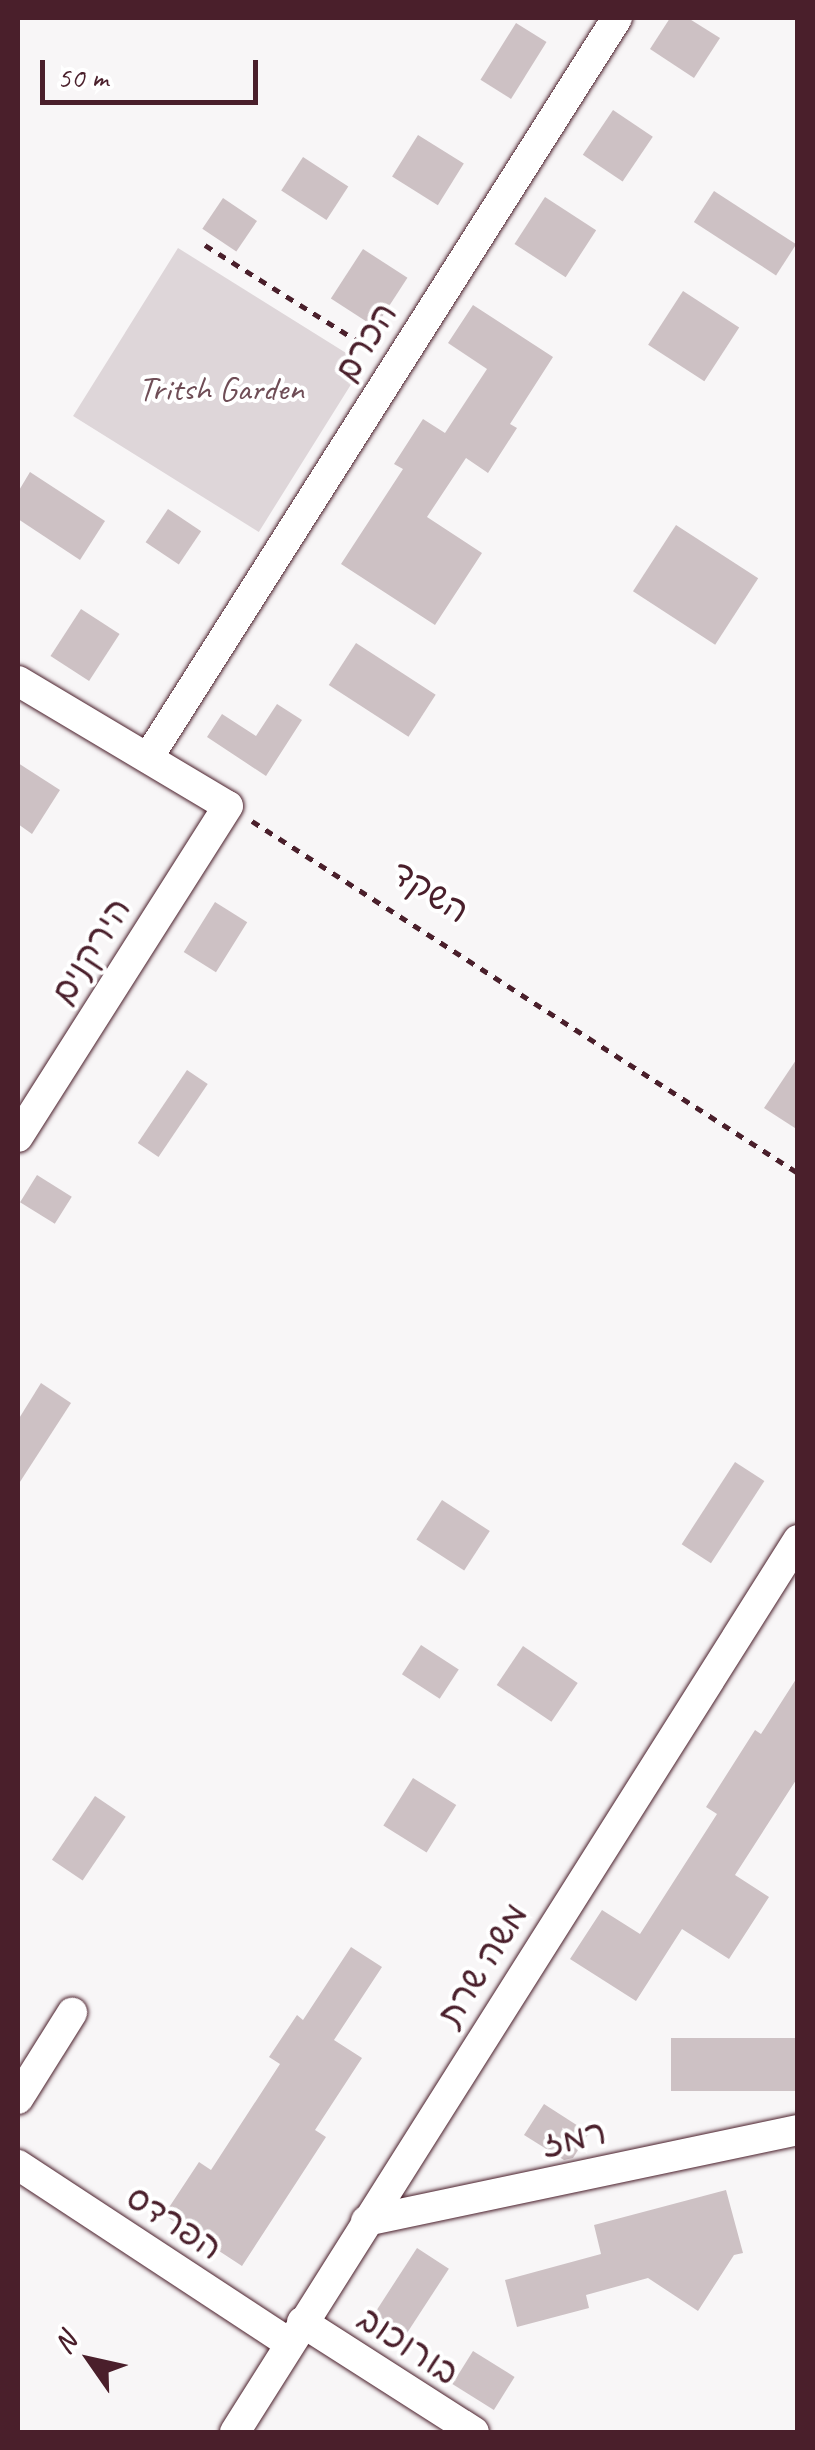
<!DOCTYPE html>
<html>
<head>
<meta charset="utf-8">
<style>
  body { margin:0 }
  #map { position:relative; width:815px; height:2450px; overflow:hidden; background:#f8f6f7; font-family:Caveat,"Playpen Sans Hebrew",sans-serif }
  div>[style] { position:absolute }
  .green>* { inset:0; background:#ded6d9; transform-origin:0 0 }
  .building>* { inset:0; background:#cdc1c4; transform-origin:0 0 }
  .path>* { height:5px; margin-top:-2.5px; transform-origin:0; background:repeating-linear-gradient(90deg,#4a1f2b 0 8px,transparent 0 16px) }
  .roads { filter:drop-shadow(0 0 2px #4a1f2b) drop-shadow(0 0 2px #4a1f2b) }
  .minor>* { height:30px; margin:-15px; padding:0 15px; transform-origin:15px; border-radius:15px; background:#fff }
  span { translate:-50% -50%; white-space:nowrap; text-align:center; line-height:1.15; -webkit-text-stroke:8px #fff; paint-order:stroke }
  .street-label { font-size:35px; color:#4a1f2b }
  .park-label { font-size:35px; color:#6f4d56 }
  .frame { position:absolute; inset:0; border:20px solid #4a1f2b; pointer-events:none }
  .north { position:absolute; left:40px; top:2310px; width:100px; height:100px; -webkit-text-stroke:8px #fff; paint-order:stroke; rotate:304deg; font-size:28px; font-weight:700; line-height:40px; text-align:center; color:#4a1f2b }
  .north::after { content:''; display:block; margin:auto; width:35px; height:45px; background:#4a1f2b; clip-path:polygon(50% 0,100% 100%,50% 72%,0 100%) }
  .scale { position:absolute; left:40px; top:60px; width:218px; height:45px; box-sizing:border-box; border:5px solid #4a1f2b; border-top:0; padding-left:12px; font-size:30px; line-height:35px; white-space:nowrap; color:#4a1f2b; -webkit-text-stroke:8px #fff; paint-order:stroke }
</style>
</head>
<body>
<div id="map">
  <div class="green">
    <i style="left:178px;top:248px;width:219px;height:198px;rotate:32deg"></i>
  </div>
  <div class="building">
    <i style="clip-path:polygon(670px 18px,688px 18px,720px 38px,694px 78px,650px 49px)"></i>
    <i style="left:516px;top:23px;width:36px;height:67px;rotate:32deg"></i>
    <i style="left:613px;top:110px;width:48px;height:54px;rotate:34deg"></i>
    <i style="left:418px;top:135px;width:54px;height:49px;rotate:32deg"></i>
    <i style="left:303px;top:157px;width:54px;height:40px;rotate:33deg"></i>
    <i style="left:714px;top:191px;width:98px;height:37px;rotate:33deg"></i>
    <i style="left:545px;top:197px;width:61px;height:56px;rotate:33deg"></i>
    <i style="left:223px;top:198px;width:41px;height:37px;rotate:34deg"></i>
    <i style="left:363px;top:249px;width:53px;height:59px;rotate:33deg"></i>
    <i style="left:683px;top:291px;width:67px;height:64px;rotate:33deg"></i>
    <i style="clip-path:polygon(473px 305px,553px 357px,510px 424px,517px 428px,488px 473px,466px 458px,427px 517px,482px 553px,435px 625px,341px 564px,403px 469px,394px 464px,423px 419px,445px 433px,487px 369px,448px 343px)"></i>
    <i style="clip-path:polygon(30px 472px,105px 521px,80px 560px,18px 519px,18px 492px)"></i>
    <i style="left:168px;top:509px;width:40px;height:40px;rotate:34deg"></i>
    <i style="left:676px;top:525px;width:98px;height:79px;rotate:33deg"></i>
    <i style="left:81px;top:609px;width:46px;height:56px;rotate:33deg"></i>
    <i style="left:356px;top:643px;width:95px;height:50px;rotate:33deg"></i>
    <i style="clip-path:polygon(277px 704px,302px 720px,266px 776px,207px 737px,222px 714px,256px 736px)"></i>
    <i style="clip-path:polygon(18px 763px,60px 790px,32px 834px,18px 824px)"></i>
    <i style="left:215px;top:902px;width:38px;height:59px;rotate:32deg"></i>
    <i style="clip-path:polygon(798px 1057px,798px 1130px,764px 1108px)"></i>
    <i style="left:187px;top:1070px;width:25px;height:88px;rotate:34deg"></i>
    <i style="left:37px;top:1175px;width:41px;height:32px;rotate:32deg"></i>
    <i style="clip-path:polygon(41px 1383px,71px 1403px,18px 1485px,18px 1420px)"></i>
    <i style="left:735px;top:1462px;width:35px;height:98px;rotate:33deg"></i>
    <i style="left:442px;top:1500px;width:57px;height:47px;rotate:33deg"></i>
    <i style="left:421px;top:1645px;width:45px;height:35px;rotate:33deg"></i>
    <i style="left:523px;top:1646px;width:66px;height:47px;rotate:34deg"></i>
    <i style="clip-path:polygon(798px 1676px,798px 1777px,735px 1875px,769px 1897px,729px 1959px,682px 1929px,636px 2001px,570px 1959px,602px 1910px,640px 1934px,717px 1814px,706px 1807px,755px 1730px,761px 1734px)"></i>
    <i style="left:413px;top:1778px;width:51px;height:56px;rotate:32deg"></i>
    <i style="left:95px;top:1796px;width:37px;height:77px;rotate:34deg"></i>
    <i style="clip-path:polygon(351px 1947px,382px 1967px,334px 2040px,362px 2058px,315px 2130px,326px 2137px,242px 2266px,164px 2215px,199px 2162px,211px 2170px,280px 2064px,269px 2057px,297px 2015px,303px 2020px)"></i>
    <i style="left:798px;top:2038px;width:53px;height:127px;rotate:90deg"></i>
    <i style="clip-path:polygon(544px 2104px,589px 2133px,573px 2158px,564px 2160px,524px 2135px)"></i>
    <i style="clip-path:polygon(726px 2190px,743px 2253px,734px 2255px,698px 2311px,648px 2278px,586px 2295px,589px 2308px,517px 2327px,505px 2280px,601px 2254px,594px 2225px)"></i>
    <i style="left:417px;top:2248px;width:38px;height:78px;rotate:33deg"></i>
    <i style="left:473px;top:2351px;width:49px;height:39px;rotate:32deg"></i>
  </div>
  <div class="path">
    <i style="left:205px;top:245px;width:197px;rotate:32.2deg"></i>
    <i style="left:252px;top:821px;width:650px;rotate:32.81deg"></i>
  </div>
  <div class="roads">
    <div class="minor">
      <i style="left:18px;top:681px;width:244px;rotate:30.8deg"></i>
      <i style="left:228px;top:806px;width:392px;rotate:122.4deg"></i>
      <i style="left:148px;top:758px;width:876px;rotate:-57.63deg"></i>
      <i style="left:18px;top:2099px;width:102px;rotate:-57.9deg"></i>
      <i style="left:18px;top:2165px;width:324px;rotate:33.3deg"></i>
      <i style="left:366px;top:2221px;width:441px;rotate:-11.9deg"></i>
      <i style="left:302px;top:2322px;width:204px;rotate:32.6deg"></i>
      <i style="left:235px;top:2432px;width:1055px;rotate:-57.74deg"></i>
    </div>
  </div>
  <div class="street-label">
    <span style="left:366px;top:342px;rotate:-58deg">הכרם</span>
    <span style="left:430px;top:892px;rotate:33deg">השקד</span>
    <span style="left:91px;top:951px;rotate:-58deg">הירקנים</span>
    <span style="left:483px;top:1965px;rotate:-58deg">משה שרת</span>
    <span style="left:574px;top:2139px;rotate:-12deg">רמז</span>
    <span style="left:174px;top:2223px;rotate:33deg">הפרדס</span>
    <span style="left:408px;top:2346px;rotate:33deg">בורוכוב</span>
  </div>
  <div class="park-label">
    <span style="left:221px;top:389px">Tritsh Garden</span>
  </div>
  <div class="frame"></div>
  <div class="north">N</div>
  <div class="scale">50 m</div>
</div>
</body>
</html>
